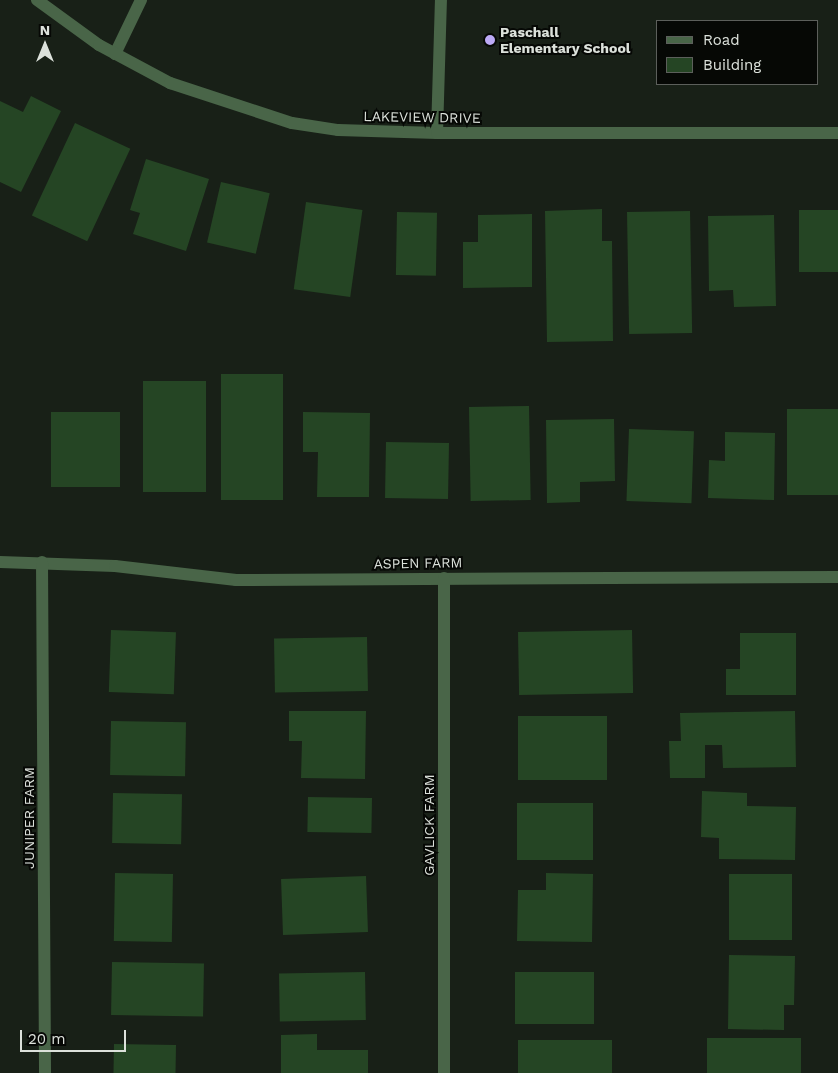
<!DOCTYPE html>
<html>
<head>
<meta charset="utf-8">
<style>
  body { margin:0 }
  #map { position:relative; width:838px; height:1073px; overflow:hidden; background:#182017; font-family:"Work Sans",sans-serif }
  div>[style] { position:absolute }
  .building>* { inset:0; background:#254524; transform-origin:0 0 }
  .lane>* { height:12px; margin:-6px; padding:0 6px; transform-origin:6px; border-radius:6px; background:#496548 }
  .street>* { height:12px; margin:-6px; padding:0 6px; transform-origin:6px; border-radius:6px; background:#496548 }
  .dots>* { width:14px; height:14px; translate:-50% -50%; box-sizing:border-box; border:2px solid #060805; border-radius:50% }
  span { translate:-50% -50%; white-space:nowrap; text-align:center; line-height:1.15; -webkit-text-stroke:4px #060805; paint-order:stroke }
  .poi-label { font-size:14px; color:#dce1db; font-weight:700 }
  .left { translate:0 -50%; text-align:left }
  .street-label { font-size:14px; color:#dce1db }
  .legend { position:absolute; left:656px; top:20px; width:162px; height:65px; box-sizing:border-box; background:#060805; border:1px solid #5c5f5b; margin:0; padding:6px 9px; list-style:none; font-size:15px; color:#dce1db }
  .legend li { display:flex; align-items:center; gap:10px; height:25px }
  .legend b { width:25px; border:1px solid #5c5f5b }
  .north { position:absolute; left:20px; top:20px; width:50px; height:50px; -webkit-text-stroke:4px #060805; paint-order:stroke; rotate:0deg; font-size:14px; font-weight:700; line-height:20px; text-align:center; color:#dce1db }
  .north::after { content:''; display:block; margin:auto; width:18px; height:22px; background:#dce1db; clip-path:polygon(50% 0,100% 100%,50% 72%,0 100%) }
  .scale { position:absolute; left:20px; top:1030px; width:106px; height:22px; box-sizing:border-box; border:2px solid #dce1db; border-top:0; padding-left:6px; font-size:15px; line-height:18px; white-space:nowrap; color:#dce1db; -webkit-text-stroke:4px #060805; paint-order:stroke }
</style>
</head>
<body>
<div id="map">
  <div class="building">
    <i style="clip-path:polygon(31px 96px,61px 111px,21px 192px,0 182px,0 101px,23px 112px)"></i>
    <i style="left:75px;top:123px;width:61px;height:102px;rotate:25deg"></i>
    <i style="clip-path:polygon(146px 159px,209px 179px,186px 251px,133px 234px,140px 213px,130px 210px)"></i>
    <i style="left:221px;top:182px;width:50px;height:62px;rotate:13deg"></i>
    <i style="left:306px;top:202px;width:57px;height:88px;rotate:8deg"></i>
    <i style="clip-path:polygon(602px 209px,602px 241px,612px 241px,613px 341px,547px 342px,545px 211px)"></i>
    <i style="left:799px;top:210px;width:39px;height:62px"></i>
    <i style="left:690px;top:211px;width:122px;height:63px;rotate:89deg"></i>
    <i style="left:397px;top:212px;width:40px;height:63px;rotate:1deg"></i>
    <i style="clip-path:polygon(532px 214px,532px 287px,463px 288px,463px 242px,478px 242px,478px 215px)"></i>
    <i style="clip-path:polygon(774px 215px,776px 306px,734px 307px,733px 290px,709px 291px,708px 216px)"></i>
    <i style="left:221px;top:374px;width:62px;height:126px"></i>
    <i style="left:143px;top:381px;width:63px;height:111px"></i>
    <i style="left:529px;top:406px;width:94px;height:60px;rotate:89deg"></i>
    <i style="left:838px;top:409px;width:86px;height:51px;rotate:90deg"></i>
    <i style="left:51px;top:412px;width:69px;height:75px"></i>
    <i style="clip-path:polygon(303px 412px,370px 413px,369px 497px,317px 497px,318px 452px,303px 452px)"></i>
    <i style="clip-path:polygon(614px 419px,615px 481px,580px 482px,580px 502px,547px 503px,546px 420px)"></i>
    <i style="left:629px;top:429px;width:65px;height:72px;rotate:2deg"></i>
    <i style="clip-path:polygon(725px 432px,775px 433px,774px 500px,708px 498px,709px 460px,725px 461px)"></i>
    <i style="left:386px;top:442px;width:63px;height:56px;rotate:1deg"></i>
    <i style="left:111px;top:630px;width:65px;height:62px;rotate:2deg"></i>
    <i style="left:632px;top:630px;width:63px;height:114px;rotate:89deg"></i>
    <i style="clip-path:polygon(740px 633px,796px 633px,796px 695px,726px 695px,726px 669px,740px 669px)"></i>
    <i style="left:367px;top:637px;width:54px;height:93px;rotate:89deg"></i>
    <i style="clip-path:polygon(289px 711px,366px 711px,365px 779px,301px 778px,302px 741px,289px 741px)"></i>
    <i style="clip-path:polygon(795px 711px,796px 767px,723px 768px,722px 745px,705px 745px,705px 778px,670px 778px,669px 741px,681px 741px,680px 713px)"></i>
    <i style="left:518px;top:716px;width:89px;height:64px"></i>
    <i style="left:111px;top:721px;width:75px;height:54px;rotate:1deg"></i>
    <i style="clip-path:polygon(702px 791px,747px 793px,747px 806px,796px 807px,795px 860px,719px 859px,719px 838px,701px 837px)"></i>
    <i style="left:113px;top:793px;width:69px;height:50px;rotate:1deg"></i>
    <i style="left:308px;top:797px;width:64px;height:35px;rotate:1deg"></i>
    <i style="left:593px;top:803px;width:57px;height:76px;rotate:90deg"></i>
    <i style="left:115px;top:873px;width:58px;height:68px;rotate:1deg"></i>
    <i style="clip-path:polygon(546px 873px,593px 874px,592px 942px,517px 941px,518px 890px,546px 890px)"></i>
    <i style="left:729px;top:874px;width:63px;height:66px"></i>
    <i style="left:366px;top:876px;width:56px;height:85px;rotate:88deg"></i>
    <i style="clip-path:polygon(729px 955px,795px 956px,794px 1005px,784px 1005px,784px 1030px,728px 1029px)"></i>
    <i style="left:112px;top:962px;width:92px;height:53px;rotate:1deg"></i>
    <i style="left:365px;top:972px;width:48px;height:86px;rotate:89deg"></i>
    <i style="left:515px;top:972px;width:79px;height:52px"></i>
    <i style="clip-path:polygon(317px 1034px,317px 1050px,368px 1050px,368px 1073px,281px 1073px,281px 1035px)"></i>
    <i style="left:801px;top:1038px;width:35px;height:94px;rotate:90deg"></i>
    <i style="left:612px;top:1040px;width:33px;height:94px;rotate:90deg"></i>
    <i style="left:114px;top:1044px;width:62px;height:29px;rotate:1deg"></i>
  </div>
  <div class="lane">
    <i style="left:115px;top:54px;width:60px;rotate:-64.3deg"></i>
    <i style="left:437px;top:133px;width:133px;rotate:-88.3deg"></i>
  </div>
  <div class="street">
    <i style="left:37px;top:0;width:77px;rotate:36deg"></i>
    <i style="left:99px;top:45px;width:81px;rotate:28.2deg"></i>
    <i style="left:170px;top:83px;width:128px;rotate:18.2deg"></i>
    <i style="left:292px;top:123px;width:47px;rotate:8.7deg"></i>
    <i style="left:338px;top:130px;width:99px;rotate:1.7deg"></i>
    <i style="left:437px;top:133px;width:401px"></i>
    <i style="left:0;top:562px;width:115px;rotate:2deg"></i>
    <i style="left:115px;top:566px;width:122px;rotate:6.6deg"></i>
    <i style="left:236px;top:580px;width:602px;rotate:-0.29deg"></i>
    <i style="left:42px;top:562px;width:511px;rotate:89.66deg"></i>
    <i style="left:444px;top:578px;width:495px;rotate:90deg"></i>
  </div>
  <div class="dots">
    <i style="left:490px;top:40px;background:#bcaaf6"></i>
  </div>
  <div class="poi-label">
    <span class="left" style="left:500px;top:40px">Paschall<br>Elementary School</span>
  </div>
  <div class="street-label">
    <span style="left:422px;top:117px;rotate:1deg">LAKEVIEW DRIVE</span>
    <span style="left:418px;top:563px;rotate:-1deg">ASPEN FARM</span>
    <span style="left:29px;top:818px;rotate:-90deg">JUNIPER FARM</span>
    <span style="left:429px;top:825px;rotate:-90deg">GAVLICK FARM</span>
  </div>
  <ul class="legend">
  <li><b style="height:6px;background:#496548"></b>Road</li>
  <li><b style="height:14px;background:#254524"></b>Building</li>
  </ul>
  <div class="north">N</div>
  <div class="scale">20 m</div>
</div>
</body>
</html>
